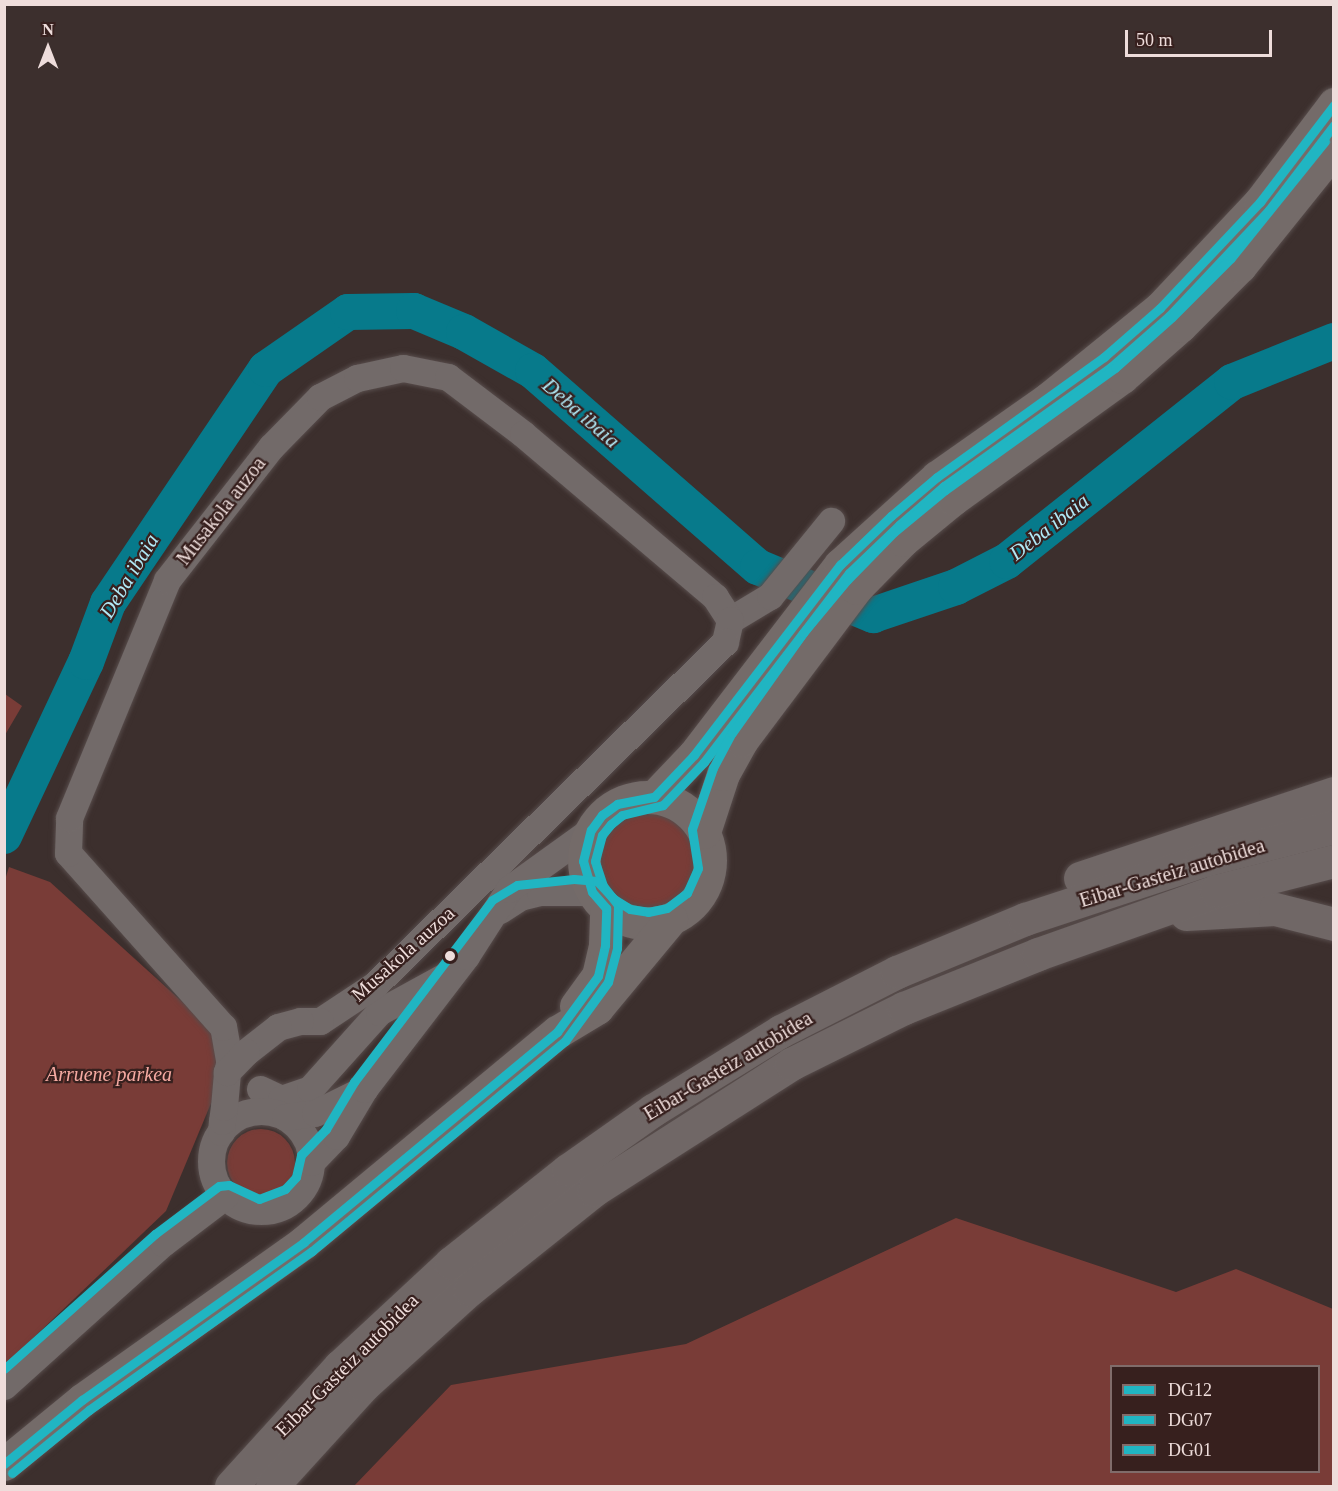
<!DOCTYPE html>
<html>
<head>
<meta charset="utf-8">
<style>
  body { margin:0 }
  #map { position:relative; width:1338px; height:1491px; overflow:hidden; background:#3c2f2d; font-family:Georgia,serif }
  div>[style] { position:absolute }
  .green>* { inset:0; background:#793c37 }
  .round { border-radius:50% }
  .river>* { height:36px; margin:-18px; padding:0 18px; transform-origin:18px; border-radius:18px; background:#077a8b }
  .roads { filter:drop-shadow(0 0 2px #574c4b) drop-shadow(0 0 2px #574c4b) }
  .minor>* { height:27px; margin:-13.5px; padding:0 13.5px; transform-origin:13.5px; border-radius:13.5px; background:#726a69 }
  .minor>.ring { margin:-13.5px; padding:0; box-sizing:content-box; background:none; border:27px solid #726a69; border-radius:50% }
  .major>* { height:33px; margin:-16.5px; padding:0 16.5px; transform-origin:16.5px; border-radius:16.5px; background:#746b69 }
  .major>.ring { margin:-16.5px; padding:0; box-sizing:content-box; background:none; border:33px solid #746b69; border-radius:50% }
  .highway>* { height:33px; margin:-16.5px; padding:0 16.5px; transform-origin:16.5px; border-radius:16.5px; background:#706766 }
  .bus-1>* { height:9px; margin:-4.5px; padding:0 4.5px; transform-origin:4.5px; border-radius:4.5px; background:#20b5c2 }
  .bus-2>* { height:9px; margin:-4.5px; padding:0 4.5px; transform-origin:4.5px; border-radius:4.5px; background:#20b5c2 }
  .bus-3>* { height:9px; margin:-4.5px; padding:0 4.5px; transform-origin:4.5px; border-radius:4.5px; background:#20b5c2 }
  .dots>* { width:16px; height:16px; translate:-50% -50%; box-sizing:border-box; border:3px solid #37201e; border-radius:50% }
  span { translate:-50% -50%; white-space:nowrap; text-align:center; line-height:1.15; -webkit-text-stroke:4.5px #37201e; paint-order:stroke }
  .street-label { font-size:20px; color:#eedddb }
  .park-label { font-size:20px; color:#f6aaa2; font-style:italic }
  .water-label { font-size:21px; color:#b0e9f6; font-style:italic }
  .frame { position:absolute; inset:0; border:6px solid #eedddb; pointer-events:none }
  .legend { position:absolute; left:1110px; top:1365px; width:210px; height:108px; box-sizing:border-box; background:#37201e; border:2px solid #806c6a; margin:0; padding:8px 10px; list-style:none; font-size:18px; color:#eedddb }
  .legend li { display:flex; align-items:center; gap:12px; height:30px }
  .legend b { width:30px; border:2px solid #806c6a }
  .north { position:absolute; left:18px; top:18px; width:60px; height:60px; -webkit-text-stroke:4px #37201e; paint-order:stroke; rotate:0deg; font-size:16px; font-weight:700; line-height:24px; text-align:center; color:#eedddb }
  .north::after { content:''; display:block; margin:auto; width:21px; height:27px; background:#eedddb; clip-path:polygon(50% 0,100% 100%,50% 72%,0 100%) }
  .scale { position:absolute; left:1125px; top:30px; width:147px; height:27px; box-sizing:border-box; border:3px solid #eedddb; border-top:0; padding-left:8px; font-size:18px; line-height:21px; white-space:nowrap; color:#eedddb; -webkit-text-stroke:4px #37201e; paint-order:stroke }
</style>
</head>
<body>
<div id="map">
  <div class="green">
    <i style="clip-path:polygon(5px 694px,22px 706px,5px 735px)"></i>
    <i class="round" style="left:592px;top:807px;width:108px;height:108px"></i>
    <i style="clip-path:polygon(9px 867px,50px 882px,220px 1036px,217px 1089px,166px 1211px,5px 1365px,4px 883px)"></i>
    <i class="round" style="left:227px;top:1129px;width:68px;height:68px"></i>
    <i style="clip-path:polygon(evenodd,956px 1218px,1176px 1292px,1236px 1269px,1333px 1309px,1333px 1486px,354px 1486px,451px 1385px,686px 1344px,956px 1218px,1318px 1366px,1318px 1472px,1112px 1472px,1112px 1366px,1318px 1366px)"></i>
  </div>
  <div class="river">
    <i style="left:4px;top:836px;width:192px;rotate:-64.8deg"></i>
    <i style="left:86px;top:662px;width:63px;rotate:-69.6deg"></i>
    <i style="left:108px;top:603px;width:282px;rotate:-56deg"></i>
    <i style="left:266px;top:369px;width:100px;rotate:-34.8deg"></i>
    <i style="left:348px;top:312px;width:66px;rotate:-0.9deg"></i>
    <i style="left:414px;top:311px;width:54px;rotate:22.8deg"></i>
    <i style="left:464px;top:332px;width:79px;rotate:29.5deg"></i>
    <i style="left:533px;top:371px;width:298px;rotate:41.1deg"></i>
    <i style="left:758px;top:567px;width:125px;rotate:22.7deg"></i>
    <i style="left:873px;top:615px;width:88px;rotate:-18.6deg"></i>
    <i style="left:956px;top:587px;width:57px;rotate:-27deg"></i>
    <i style="left:1007px;top:561px;width:288px;rotate:-38.5deg"></i>
    <i style="left:1232px;top:382px;width:110px;rotate:-21.9deg"></i>
  </div>
  <div class="roads">
    <div class="minor">
      <i style="left:730px;top:620px;width:47px;rotate:-31deg"></i>
      <i style="left:770px;top:596px;width:97px;rotate:-50.9deg"></i>
      <i style="left:500px;top:910px;width:24px;rotate:-33deg"></i>
      <i style="left:520px;top:897px;width:21px;rotate:-14deg"></i>
      <i style="left:540px;top:892px;width:52px"></i>
      <i style="left:260px;top:1089px;width:23px;rotate:25deg"></i>
      <i style="left:281px;top:1099px;width:31px;rotate:-19deg"></i>
      <i style="left:310px;top:1089px;width:103px;rotate:-48.1deg"></i>
      <i style="left:379px;top:1012px;width:77px;rotate:-28.6deg"></i>
      <i class="ring" style="left:211px;top:1111px;width:73px;height:73px"></i>
      <i style="left:285px;top:1117px;width:30px;rotate:-8deg"></i>
      <i style="left:315px;top:1113px;width:55px;rotate:-26.1deg"></i>
      <i style="left:221px;top:1132px;width:11px;rotate:-85deg"></i>
      <i style="left:222px;top:1121px;width:14px;rotate:-82deg"></i>
      <i style="left:224px;top:1107px;width:35px;rotate:-85deg"></i>
      <i style="left:227px;top:1072px;width:8px;rotate:-76deg"></i>
      <i style="left:229px;top:1064px;width:4px;rotate:-90deg"></i>
      <i style="left:229px;top:1060px;width:34px;rotate:-100deg"></i>
      <i style="left:223px;top:1027px;width:233px;rotate:-131.7deg"></i>
      <i style="left:68px;top:853px;width:35px;rotate:-88deg"></i>
      <i style="left:69px;top:818px;width:257px;rotate:-67.6deg"></i>
      <i style="left:167px;top:580px;width:169px;rotate:-52deg"></i>
      <i style="left:271px;top:447px;width:70px;rotate:-45.6deg"></i>
      <i style="left:320px;top:397px;width:42px;rotate:-27.2deg"></i>
      <i style="left:357px;top:378px;width:47px;rotate:-12.3deg"></i>
      <i style="left:403px;top:368px;width:46px;rotate:11.3deg"></i>
      <i style="left:448px;top:377px;width:94px;rotate:37.2deg"></i>
      <i style="left:523px;top:434px;width:252px;rotate:40.3deg"></i>
      <i style="left:715px;top:597px;width:27px;rotate:57deg"></i>
      <i style="left:730px;top:620px;width:23px;rotate:103deg"></i>
      <i style="left:725px;top:642px;width:489px;rotate:135.6deg"></i>
      <i style="left:376px;top:984px;width:67px;rotate:146.5deg"></i>
      <i style="left:320px;top:1021px;width:20px;rotate:180deg"></i>
      <i style="left:300px;top:1021px;width:23px;rotate:165deg"></i>
      <i style="left:278px;top:1027px;width:41px;rotate:142deg"></i>
      <i style="left:246px;top:1052px;width:28px;rotate:134deg"></i>
      <i style="left:311px;top:1162px;width:36px;rotate:-46deg"></i>
      <i style="left:336px;top:1136px;width:55px;rotate:-59.2deg"></i>
      <i style="left:364px;top:1089px;width:168px;rotate:-52.5deg"></i>
      <i style="left:466px;top:956px;width:80px;rotate:-57.3deg"></i>
      <i style="left:509px;top:889px;width:101px;rotate:-35.7deg"></i>
      <i style="left:4px;top:1386px;width:214px;rotate:-42deg"></i>
      <i style="left:163px;top:1243px;width:78px;rotate:-37.2deg"></i>
    </div>
    <div class="major">
      <i class="ring" style="left:584px;top:797px;width:93px;height:93px"></i>
      <i style="left:654px;top:797px;width:58px;rotate:-46.4deg"></i>
      <i style="left:694px;top:755px;width:240px;rotate:-52.5deg"></i>
      <i style="left:840px;top:565px;width:131px;rotate:-42.2deg"></i>
      <i style="left:937px;top:477px;width:136px;rotate:-35.1deg"></i>
      <i style="left:1048px;top:399px;width:144px;rotate:-39.1deg"></i>
      <i style="left:1160px;top:308px;width:146px;rotate:-46.7deg"></i>
      <i style="left:1260px;top:202px;width:123px;rotate:-52.9deg"></i>
      <i style="left:704px;top:832px;width:61px;rotate:-71.9deg"></i>
      <i style="left:723px;top:774px;width:39px;rotate:-61deg"></i>
      <i style="left:742px;top:740px;width:190px;rotate:-53.1deg"></i>
      <i style="left:856px;top:588px;width:67px;rotate:-45.6deg"></i>
      <i style="left:903px;top:540px;width:65px;rotate:-39.4deg"></i>
      <i style="left:953px;top:499px;width:208px;rotate:-35.8deg"></i>
      <i style="left:1122px;top:377px;width:77px;rotate:-41.3deg"></i>
      <i style="left:1180px;top:326px;width:85px;rotate:-45deg"></i>
      <i style="left:1240px;top:266px;width:150px;rotate:-51.2deg"></i>
      <i style="left:576px;top:1006px;width:37px;rotate:-54deg"></i>
      <i style="left:598px;top:976px;width:32px;rotate:-77deg"></i>
      <i style="left:605px;top:945px;width:37px;rotate:-88deg"></i>
      <i style="left:4px;top:1464px;width:101px;rotate:-39.4deg"></i>
      <i style="left:82px;top:1400px;width:272px;rotate:-35.4deg"></i>
      <i style="left:304px;top:1242px;width:329px;rotate:-39.7deg"></i>
      <i style="left:557px;top:1032px;width:47px;rotate:-31deg"></i>
      <i style="left:597px;top:1008px;width:116px;rotate:-50.3deg"></i>
    </div>
    <div class="highway">
      <i style="left:1080px;top:878px;width:268px;rotate:-18.5deg"></i>
      <i style="left:1186px;top:914px;width:89px;rotate:-3.2deg"></i>
      <i style="left:1275px;top:909px;width:61px;rotate:14.3deg"></i>
      <i style="left:231px;top:1486px;width:162px;rotate:-47.8deg"></i>
      <i style="left:340px;top:1366px;width:151px;rotate:-42.9deg"></i>
      <i style="left:451px;top:1263px;width:149px;rotate:-38.5deg"></i>
      <i style="left:568px;top:1170px;width:104px;rotate:-35.2deg"></i>
      <i style="left:653px;top:1110px;width:150px;rotate:-31.7deg"></i>
      <i style="left:781px;top:1031px;width:130px;rotate:-27deg"></i>
      <i style="left:897px;top:972px;width:139px;rotate:-22.5deg"></i>
      <i style="left:1025px;top:919px;width:185px;rotate:-18.2deg"></i>
      <i style="left:1201px;top:861px;width:137px;rotate:-14.3deg"></i>
      <i style="left:272px;top:1486px;width:137px;rotate:-47.7deg"></i>
      <i style="left:364px;top:1385px;width:143px;rotate:-42.2deg"></i>
      <i style="left:470px;top:1289px;width:159px;rotate:-38.6deg"></i>
      <i style="left:594px;top:1190px;width:234px;rotate:-32.6deg"></i>
      <i style="left:791px;top:1064px;width:126px;rotate:-26.4deg"></i>
      <i style="left:904px;top:1008px;width:144px;rotate:-21.9deg"></i>
      <i style="left:1038px;top:954px;width:189px;rotate:-19.5deg"></i>
      <i style="left:1216px;top:891px;width:122px;rotate:-14.3deg"></i>
    </div>
  </div>
  <div class="bus-1">
    <i style="left:4px;top:1464px;width:101px;rotate:-39.4deg"></i>
    <i style="left:82px;top:1400px;width:272px;rotate:-35.4deg"></i>
    <i style="left:304px;top:1242px;width:329px;rotate:-39.7deg"></i>
    <i style="left:557px;top:1032px;width:69px;rotate:-53.8deg"></i>
    <i style="left:598px;top:976px;width:32px;rotate:-77deg"></i>
    <i style="left:605px;top:945px;width:37px;rotate:-88deg"></i>
    <i style="left:606px;top:908px;width:21px;rotate:-131deg"></i>
    <i style="left:592px;top:892px;width:32px;rotate:-106deg"></i>
    <i style="left:583px;top:861px;width:32px;rotate:-76deg"></i>
    <i style="left:591px;top:830px;width:19px;rotate:-54deg"></i>
    <i style="left:602px;top:815px;width:19px;rotate:-36deg"></i>
    <i style="left:617px;top:804px;width:38px;rotate:-11deg"></i>
    <i style="left:654px;top:797px;width:58px;rotate:-46.4deg"></i>
    <i style="left:694px;top:755px;width:240px;rotate:-52.5deg"></i>
    <i style="left:840px;top:565px;width:71px;rotate:-43.9deg"></i>
    <i style="left:891px;top:516px;width:60px;rotate:-40.3deg"></i>
    <i style="left:937px;top:477px;width:206px;rotate:-35.7deg"></i>
    <i style="left:1104px;top:357px;width:74px;rotate:-41.2deg"></i>
    <i style="left:1160px;top:308px;width:146px;rotate:-46.7deg"></i>
    <i style="left:1260px;top:202px;width:122px;rotate:-52.7deg"></i>
  </div>
  <div class="bus-2">
    <i style="left:12px;top:1473px;width:99px;rotate:-39.3deg"></i>
    <i style="left:89px;top:1410px;width:274px;rotate:-35.5deg"></i>
    <i style="left:312px;top:1251px;width:329px;rotate:-39.7deg"></i>
    <i style="left:565px;top:1041px;width:73px;rotate:-53.9deg"></i>
    <i style="left:608px;top:982px;width:35px;rotate:-75deg"></i>
    <i style="left:617px;top:948px;width:43px;rotate:-88.7deg"></i>
    <i style="left:618px;top:905px;width:24px;rotate:-128deg"></i>
    <i style="left:603px;top:886px;width:26px;rotate:-108deg"></i>
    <i style="left:595px;top:861px;width:27px;rotate:-75deg"></i>
    <i style="left:602px;top:835px;width:14px;rotate:-51deg"></i>
    <i style="left:611px;top:824px;width:14px;rotate:-39deg"></i>
    <i style="left:622px;top:815px;width:42px;rotate:-13.7deg"></i>
    <i style="left:663px;top:805px;width:59px;rotate:-46.4deg"></i>
    <i style="left:704px;top:762px;width:238px;rotate:-52.5deg"></i>
    <i style="left:849px;top:573px;width:69px;rotate:-43.8deg"></i>
    <i style="left:899px;top:525px;width:60px;rotate:-40.9deg"></i>
    <i style="left:944px;top:486px;width:205px;rotate:-35.5deg"></i>
    <i style="left:1111px;top:367px;width:77px;rotate:-41.3deg"></i>
    <i style="left:1169px;top:316px;width:146px;rotate:-46.7deg"></i>
    <i style="left:1269px;top:210px;width:107px;rotate:-52.6deg"></i>
  </div>
  <div class="bus-3">
    <i style="left:4px;top:1369px;width:203px;rotate:-41.8deg"></i>
    <i style="left:155px;top:1234px;width:80px;rotate:-36.9deg"></i>
    <i style="left:219px;top:1186px;width:10px;rotate:-6deg"></i>
    <i style="left:229px;top:1185px;width:33px;rotate:25deg"></i>
    <i style="left:259px;top:1199px;width:28px;rotate:-21deg"></i>
    <i style="left:285px;top:1189px;width:16px;rotate:-47deg"></i>
    <i style="left:296px;top:1177px;width:23px;rotate:-77deg"></i>
    <i style="left:301px;top:1155px;width:36px;rotate:-46deg"></i>
    <i style="left:326px;top:1129px;width:55px;rotate:-59.2deg"></i>
    <i style="left:354px;top:1082px;width:228px;rotate:-52.8deg"></i>
    <i style="left:492px;top:900px;width:29px;rotate:-31deg"></i>
    <i style="left:517px;top:885px;width:57px;rotate:-6deg"></i>
    <i style="left:574px;top:879px;width:23px;rotate:5deg"></i>
    <i style="left:597px;top:881px;width:25px;rotate:47deg"></i>
    <i style="left:614px;top:899px;width:19px;rotate:32deg"></i>
    <i style="left:630px;top:909px;width:18px;rotate:9deg"></i>
    <i style="left:648px;top:912px;width:19px;rotate:-12deg"></i>
    <i style="left:667px;top:908px;width:25px;rotate:-37deg"></i>
    <i style="left:687px;top:893px;width:27px;rotate:-66deg"></i>
    <i style="left:698px;top:868px;width:39px;rotate:-99deg"></i>
    <i style="left:692px;top:829px;width:65px;rotate:-71deg"></i>
    <i style="left:713px;top:768px;width:40px;rotate:-62deg"></i>
    <i style="left:732px;top:733px;width:123px;rotate:-54.6deg"></i>
    <i style="left:803px;top:633px;width:69px;rotate:-50.3deg"></i>
    <i style="left:847px;top:580px;width:67px;rotate:-45.6deg"></i>
    <i style="left:894px;top:532px;width:66px;rotate:-39.5deg"></i>
    <i style="left:945px;top:490px;width:209px;rotate:-35.7deg"></i>
    <i style="left:1115px;top:368px;width:76px;rotate:-41.8deg"></i>
    <i style="left:1172px;top:317px;width:83px;rotate:-45deg"></i>
    <i style="left:1231px;top:258px;width:150px;rotate:-51.2deg"></i>
  </div>
  <div class="dots">
    <i style="left:450px;top:956px;background:#eedddb"></i>
  </div>
  <div class="street-label">
    <span style="left:221px;top:511px;rotate:-52deg">Musakola auzoa</span>
    <span style="left:1172px;top:873px;rotate:-17deg">Eibar-Gasteiz autobidea</span>
    <span style="left:403px;top:954px;rotate:-42deg">Musakola auzoa</span>
    <span style="left:728px;top:1066px;rotate:-31deg">Eibar-Gasteiz autobidea</span>
    <span style="left:347px;top:1365px;rotate:-45deg">Eibar-Gasteiz autobidea</span>
  </div>
  <div class="park-label">
    <span style="left:109px;top:1074px">Arruene parkea</span>
  </div>
  <div class="water-label">
    <span style="left:581px;top:413px;rotate:41deg">Deba ibaia</span>
    <span style="left:1049px;top:527px;rotate:-38deg">Deba ibaia</span>
    <span style="left:129px;top:576px;rotate:-59deg">Deba ibaia</span>
  </div>
  <div class="frame"></div>
  <ul class="legend">
  <li><b style="height:8px;background:#20b5c2"></b>DG12</li>
  <li><b style="height:8px;background:#20b5c2"></b>DG07</li>
  <li><b style="height:8px;background:#20b5c2"></b>DG01</li>
  </ul>
  <div class="north">N</div>
  <div class="scale">50 m</div>
</div>
</body>
</html>
